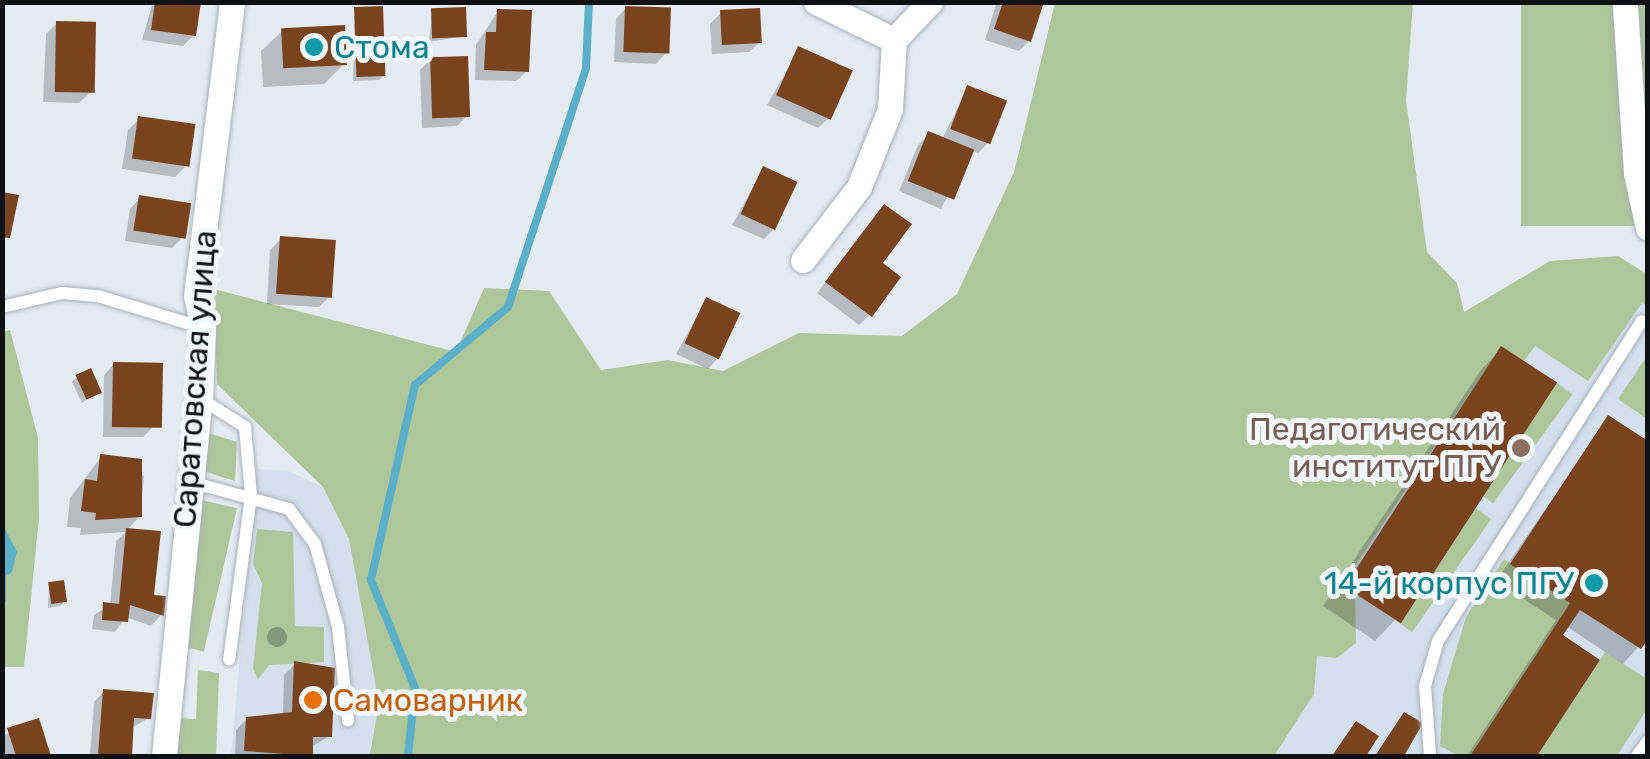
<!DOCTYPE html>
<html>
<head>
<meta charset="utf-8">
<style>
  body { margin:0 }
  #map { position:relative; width:1650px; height:759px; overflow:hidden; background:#e4ebf3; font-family:Rubik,sans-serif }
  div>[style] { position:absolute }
  .built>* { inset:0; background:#d4e0ee }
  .green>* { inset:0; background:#adc69a; transform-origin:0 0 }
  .water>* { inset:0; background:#5bafc9 }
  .shadow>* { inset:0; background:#0003 }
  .stream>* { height:8px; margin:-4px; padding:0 4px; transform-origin:4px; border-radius:4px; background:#5bafc9 }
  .building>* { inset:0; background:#79441d; transform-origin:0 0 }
  .roads { filter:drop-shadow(0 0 2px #a9b0b8) drop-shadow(0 0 2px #a9b0b8) }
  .lane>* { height:12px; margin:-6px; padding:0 6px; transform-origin:6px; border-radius:6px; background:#fff }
  .street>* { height:25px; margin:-12.5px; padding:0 12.5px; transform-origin:12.5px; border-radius:12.5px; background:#fff }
  .trees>* { width:20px; height:20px; margin:-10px; border-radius:50%; background:#84987a }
  .dots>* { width:28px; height:28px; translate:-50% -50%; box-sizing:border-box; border:5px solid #f2f8fe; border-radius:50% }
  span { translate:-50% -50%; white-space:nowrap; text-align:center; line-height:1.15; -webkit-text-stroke:10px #f2f8fe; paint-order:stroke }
  .culture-label { font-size:32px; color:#0d838f }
  .left { translate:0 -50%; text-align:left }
  .right { translate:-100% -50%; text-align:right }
  .street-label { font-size:32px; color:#0f1114 }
  .education-label { font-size:32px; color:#785e54 }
  .food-label { font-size:32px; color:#c56008 }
  .frame { position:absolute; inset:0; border:5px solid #0f1114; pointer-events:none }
</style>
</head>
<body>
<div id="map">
  <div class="built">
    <i style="clip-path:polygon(1617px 281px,1647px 307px,1647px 756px,1274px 756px,1314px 694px,1322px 570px,1467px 326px)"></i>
    <i style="clip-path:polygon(257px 469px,288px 471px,323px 487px,349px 539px,379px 703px,369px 756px,231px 756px)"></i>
  </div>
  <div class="green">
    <i style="clip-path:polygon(1413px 2px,1406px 101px,1427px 252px,1457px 283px,1464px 312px,1550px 261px,1618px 256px,1647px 274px,1648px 307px,1642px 303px,1588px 381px,1535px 346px,1524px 361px,1501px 347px,1342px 585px,1355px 594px,1356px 643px,1337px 658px,1317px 656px,1314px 694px,1274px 756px,313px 756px,370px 754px,379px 703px,349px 539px,323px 487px,217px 384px,214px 289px,456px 352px,484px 288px,549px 291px,601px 370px,668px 360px,723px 371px,799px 333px,902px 336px,957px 294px,1014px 172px,1055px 3px)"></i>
    <i style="left:1521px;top:3px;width:126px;height:223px"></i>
    <i style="clip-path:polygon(10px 330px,38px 438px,39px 518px,24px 667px,3px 667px,2px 332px)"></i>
    <i style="clip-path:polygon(1647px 356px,1647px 419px,1618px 399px)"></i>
    <i style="left:1557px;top:383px;width:19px;height:135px;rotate:36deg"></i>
    <i style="clip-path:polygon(202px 431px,237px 442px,235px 481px,200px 470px)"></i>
    <i style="left:197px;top:499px;width:41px;height:147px;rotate:13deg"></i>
    <i style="left:1474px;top:507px;width:21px;height:138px;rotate:35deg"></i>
    <i style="clip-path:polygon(257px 529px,293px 532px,295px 626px,324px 627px,324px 662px,269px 665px,258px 679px,253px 669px,262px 583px,253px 564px)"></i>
    <i style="clip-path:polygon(1504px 559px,1570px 603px,1470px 756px,1459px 756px,1440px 746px,1443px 694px,1466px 617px)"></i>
    <i style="clip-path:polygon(1605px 652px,1647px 679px,1647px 709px,1617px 756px,1537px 756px)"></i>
    <i style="clip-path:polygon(198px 670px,219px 673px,216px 756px,175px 756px,179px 718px,196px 719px)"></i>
  </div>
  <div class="water">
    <i style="clip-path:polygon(3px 525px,17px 552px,12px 572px,3px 578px)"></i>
  </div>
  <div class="shadow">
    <i style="clip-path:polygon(153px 2px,182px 2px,194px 35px,183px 46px,142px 40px)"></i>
    <i style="clip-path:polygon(997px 2px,1042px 2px,1029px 41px,1019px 51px,985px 40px)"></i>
    <i style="clip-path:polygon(626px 8px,666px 53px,656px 64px,614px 62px,616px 19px)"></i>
    <i style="clip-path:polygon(355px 10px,384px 75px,379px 80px,353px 81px)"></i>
    <i style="clip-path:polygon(498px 11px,527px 71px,516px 81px,475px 80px,476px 45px)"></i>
    <i style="clip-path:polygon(432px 12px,464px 36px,429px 42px)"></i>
    <i style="clip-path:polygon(721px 13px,760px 42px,749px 52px,712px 54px,710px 24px)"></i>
    <i style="clip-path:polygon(57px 23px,90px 93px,79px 103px,43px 102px,46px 34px)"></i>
    <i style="clip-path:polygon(282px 31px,344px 64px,324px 84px,263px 87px,261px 51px)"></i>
    <i style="clip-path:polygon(799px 49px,829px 118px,818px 128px,767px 105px)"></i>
    <i style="clip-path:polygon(431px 59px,467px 116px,457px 126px,422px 128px,420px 70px)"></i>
    <i style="clip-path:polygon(968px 88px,989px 142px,978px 153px,971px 150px,941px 209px,899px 191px,918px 145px,929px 134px,942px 139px)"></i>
    <i style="clip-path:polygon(139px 119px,186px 166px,175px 177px,122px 169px,128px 130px)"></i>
    <i style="clip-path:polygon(763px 169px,774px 229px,764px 239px,732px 225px)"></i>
    <i style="clip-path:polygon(140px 198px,183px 237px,172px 248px,125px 241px,130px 209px)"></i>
    <i style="clip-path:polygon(884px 207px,870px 315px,859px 325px,817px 293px)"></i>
    <i style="clip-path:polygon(281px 239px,330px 296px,319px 307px,267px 304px,270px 250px)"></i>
    <i style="clip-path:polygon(706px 300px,718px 358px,708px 369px,676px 354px)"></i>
    <i style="clip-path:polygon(1501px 349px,1395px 620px,1375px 641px,1323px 606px,1481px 370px)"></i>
    <i style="clip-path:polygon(114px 364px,154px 426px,143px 437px,103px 437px,104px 375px)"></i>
    <i style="clip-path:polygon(77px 377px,99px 392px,82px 403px,72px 382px)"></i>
    <i style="clip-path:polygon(1608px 418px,1648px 444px,1648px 648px,1641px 644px,1623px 664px,1566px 626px,1560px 636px,1597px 660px,1534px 756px,1467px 756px,1556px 620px,1496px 581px)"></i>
    <i style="clip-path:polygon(101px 457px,144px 476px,140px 516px,126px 531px,158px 533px,152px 597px,163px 598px,161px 615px,151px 626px,126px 617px,115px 632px,92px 629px,94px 615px,110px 605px,116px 541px,126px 532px,80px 535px,81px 528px,67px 527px,70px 498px)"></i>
    <i style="clip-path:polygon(49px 585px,65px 601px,60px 606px,48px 608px)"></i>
    <i style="clip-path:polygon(295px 664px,330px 736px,311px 747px,310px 756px,235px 756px,236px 730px,247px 719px,283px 716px,284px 675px)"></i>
    <i style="clip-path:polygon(104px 691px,149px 718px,131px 728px,129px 756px,90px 756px,94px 702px)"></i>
    <i style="clip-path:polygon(37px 721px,48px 756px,3px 756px,2px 736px)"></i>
  </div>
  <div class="stream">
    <i style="left:2px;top:549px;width:50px;rotate:90deg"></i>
    <i style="left:408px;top:756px;width:68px;rotate:-84.1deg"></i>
    <i style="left:415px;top:688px;width:117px;rotate:-112.2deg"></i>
    <i style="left:371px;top:580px;width:200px;rotate:-77.3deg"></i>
    <i style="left:415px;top:385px;width:121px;rotate:-40deg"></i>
    <i style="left:508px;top:307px;width:251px;rotate:-71.9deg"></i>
    <i style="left:586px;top:68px;width:66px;rotate:-87.4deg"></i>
  </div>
  <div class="building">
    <i style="clip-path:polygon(155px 2px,201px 2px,196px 36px,151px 30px)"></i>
    <i style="clip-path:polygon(1003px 2px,1044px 2px,1031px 42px,994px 29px)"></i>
    <i style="left:383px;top:6px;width:70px;height:29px;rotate:88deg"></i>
    <i style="left:625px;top:6px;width:46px;height:46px;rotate:2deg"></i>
    <i style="left:466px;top:7px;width:30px;height:35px;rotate:88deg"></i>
    <i style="left:760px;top:8px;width:35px;height:40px;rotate:87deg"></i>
    <i style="clip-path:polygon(497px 9px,532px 10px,529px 72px,484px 70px,486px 32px,496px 32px)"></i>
    <i style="left:56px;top:21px;width:40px;height:71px;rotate:1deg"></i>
    <i style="left:345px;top:25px;width:40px;height:64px;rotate:87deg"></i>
    <i style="left:798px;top:46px;width:60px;height:54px;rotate:24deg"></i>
    <i style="left:468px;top:56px;width:61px;height:38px;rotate:88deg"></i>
    <i style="left:967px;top:85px;width:43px;height:47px;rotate:21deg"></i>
    <i style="left:138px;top:116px;width:58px;height:43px;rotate:8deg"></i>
    <i style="left:928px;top:131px;width:50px;height:54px;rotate:22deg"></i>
    <i style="left:763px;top:166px;width:38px;height:53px;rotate:25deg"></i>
    <i style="clip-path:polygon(2px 192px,19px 195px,10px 238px,2px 237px)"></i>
    <i style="left:139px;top:195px;width:53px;height:36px;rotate:9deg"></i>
    <i style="clip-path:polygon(884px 204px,912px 224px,883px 263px,901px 277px,872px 317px,825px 282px)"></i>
    <i style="left:280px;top:236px;width:56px;height:58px;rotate:4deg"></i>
    <i style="left:706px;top:297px;width:38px;height:51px;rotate:25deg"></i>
    <i style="left:1501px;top:346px;width:67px;height:287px;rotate:33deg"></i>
    <i style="left:113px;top:362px;width:50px;height:65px;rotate:1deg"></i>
    <i style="left:91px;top:368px;width:27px;height:17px;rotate:66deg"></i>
    <i style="clip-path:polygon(1608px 415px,1648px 441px,1648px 639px,1641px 649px,1580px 610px,1563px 635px,1600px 660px,1537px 756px,1470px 756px,1570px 603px,1510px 564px)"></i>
    <i style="clip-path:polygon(100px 454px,142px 459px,142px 517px,95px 520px,96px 513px,81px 511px,85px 479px,97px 481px)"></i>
    <i style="clip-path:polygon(126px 528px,161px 531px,154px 595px,166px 596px,164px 616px,130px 605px,128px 622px,102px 620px,103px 602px,119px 604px)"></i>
    <i style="left:64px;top:580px;width:22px;height:16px;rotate:82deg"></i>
    <i style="clip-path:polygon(294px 661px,335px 668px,332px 737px,313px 737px,313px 756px,244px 751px,246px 717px,292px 712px)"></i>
    <i style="clip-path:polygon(103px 689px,154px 693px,151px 719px,134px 718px,132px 756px,98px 755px)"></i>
    <i style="clip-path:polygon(1404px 712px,1423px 723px,1404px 756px,1375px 756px)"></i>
    <i style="clip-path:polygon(39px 718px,51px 756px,16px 756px,7px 728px)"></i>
    <i style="clip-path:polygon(1356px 721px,1379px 736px,1366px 756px,1332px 756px)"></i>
  </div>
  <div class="roads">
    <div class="lane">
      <i style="left:2px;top:307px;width:62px;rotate:-13.1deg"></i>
      <i style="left:62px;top:293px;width:36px;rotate:5deg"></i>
      <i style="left:98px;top:296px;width:110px;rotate:16.9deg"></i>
      <i style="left:200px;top:398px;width:54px;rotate:32.8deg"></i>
      <i style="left:245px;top:427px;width:69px;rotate:85deg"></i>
      <i style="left:251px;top:496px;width:165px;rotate:97.6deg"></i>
      <i style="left:191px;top:482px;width:102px;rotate:15.4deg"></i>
      <i style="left:289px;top:509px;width:44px;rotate:53.4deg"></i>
      <i style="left:315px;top:544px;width:86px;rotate:74.5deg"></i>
      <i style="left:338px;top:627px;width:94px;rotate:83.9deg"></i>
      <i style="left:1430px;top:756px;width:70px;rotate:-94.1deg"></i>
      <i style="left:1425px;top:686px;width:47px;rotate:-73.9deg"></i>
      <i style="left:1438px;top:641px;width:379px;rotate:-57.5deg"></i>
      <i style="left:1637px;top:756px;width:19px;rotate:-54deg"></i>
    </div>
    <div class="street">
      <i style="left:816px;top:2px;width:87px;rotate:26deg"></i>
      <i style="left:1625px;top:6px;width:167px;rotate:86.2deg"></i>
      <i style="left:1636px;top:173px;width:56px;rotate:77.7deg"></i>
      <i style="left:803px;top:260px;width:92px;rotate:-52.5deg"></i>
      <i style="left:859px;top:187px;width:84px;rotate:-68.3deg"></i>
      <i style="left:890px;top:109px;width:69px;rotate:-86.7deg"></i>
      <i style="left:894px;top:40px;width:52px;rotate:-46.5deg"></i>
      <i style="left:164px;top:756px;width:360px;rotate:-84.3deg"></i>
      <i style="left:200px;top:398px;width:70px;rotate:-87.5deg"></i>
      <i style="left:203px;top:328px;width:33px;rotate:-102deg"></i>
      <i style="left:196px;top:296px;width:296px;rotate:-83deg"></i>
    </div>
  </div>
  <div class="trees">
    <i style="left:277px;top:637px"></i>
  </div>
  <div class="dots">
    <i style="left:314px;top:47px;background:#0f9aa8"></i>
    <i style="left:1521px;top:448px;background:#8d6e63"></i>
    <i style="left:1594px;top:583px;background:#0f9aa8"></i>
    <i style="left:313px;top:700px;background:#e8710a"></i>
  </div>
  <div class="culture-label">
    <span class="left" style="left:334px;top:47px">Стома</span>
    <span class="right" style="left:1574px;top:583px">14-й корпус ПГУ</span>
  </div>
  <div class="street-label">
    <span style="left:195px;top:379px;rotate:-86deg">Саратовская улица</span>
  </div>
  <div class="education-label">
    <span class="right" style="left:1501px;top:448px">Педагогический<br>институт ПГУ</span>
  </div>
  <div class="food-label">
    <span class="left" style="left:333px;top:700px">Самоварник</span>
  </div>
  <div class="frame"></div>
</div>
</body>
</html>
